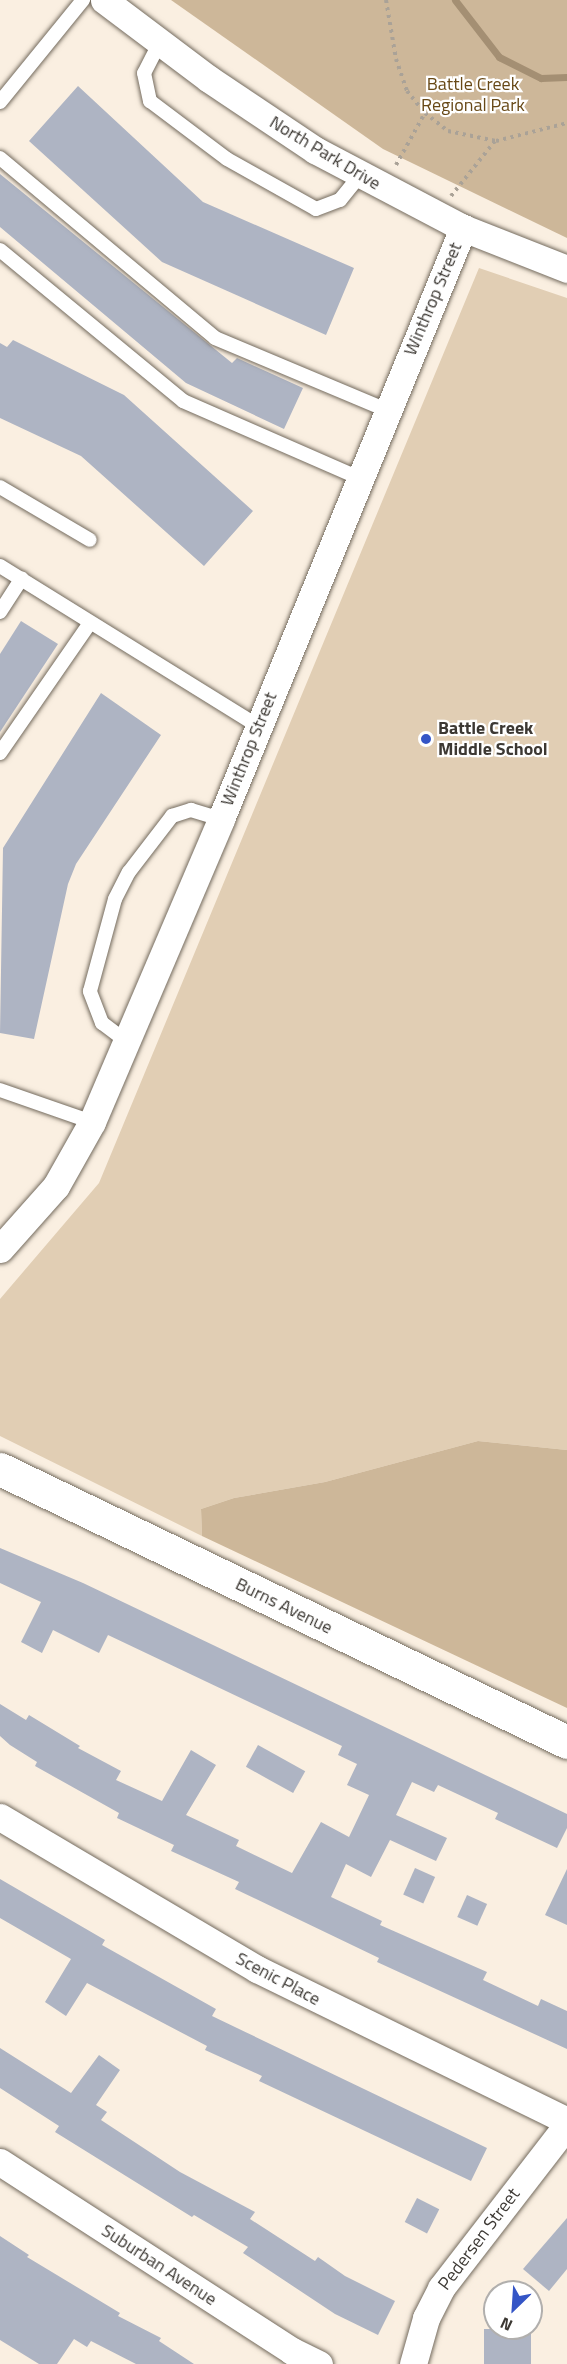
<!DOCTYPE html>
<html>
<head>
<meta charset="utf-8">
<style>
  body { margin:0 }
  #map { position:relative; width:567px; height:2364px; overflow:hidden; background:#faefe1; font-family:"Titillium Web",sans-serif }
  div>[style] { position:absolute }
  .green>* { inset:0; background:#e1ceb4 }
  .forest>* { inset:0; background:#cdb799 }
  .stream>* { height:7px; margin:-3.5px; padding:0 3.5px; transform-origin:3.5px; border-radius:3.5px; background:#a48f73 }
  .building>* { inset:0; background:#aeb4c3; transform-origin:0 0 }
  .path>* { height:4px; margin-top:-2px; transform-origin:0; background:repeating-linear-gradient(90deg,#aaa297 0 3px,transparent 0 7.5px) }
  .roads { filter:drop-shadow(0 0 2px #746b5e) drop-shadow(0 0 2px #746b5e) }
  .service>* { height:14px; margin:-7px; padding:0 7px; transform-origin:7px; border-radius:7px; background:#fff }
  .minor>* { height:27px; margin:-13.5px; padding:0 13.5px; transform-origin:13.5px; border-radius:13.5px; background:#fff }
  .tertiary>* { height:33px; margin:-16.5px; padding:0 16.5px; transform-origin:16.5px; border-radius:16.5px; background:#fff }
  .dots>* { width:16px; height:16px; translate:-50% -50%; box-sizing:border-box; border:3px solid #fff; border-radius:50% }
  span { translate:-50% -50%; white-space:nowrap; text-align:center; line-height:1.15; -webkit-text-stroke:4.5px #fff; paint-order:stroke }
  .park-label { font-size:18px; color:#674816 }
  .street-label { font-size:18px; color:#3c3833 }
  .poi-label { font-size:18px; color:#3c3833; font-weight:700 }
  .left { translate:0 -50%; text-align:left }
  .north { position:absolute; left:483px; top:2280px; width:60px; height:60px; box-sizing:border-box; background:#fff; border:2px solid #b1afad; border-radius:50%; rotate:205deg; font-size:16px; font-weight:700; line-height:24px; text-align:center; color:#3c3833 }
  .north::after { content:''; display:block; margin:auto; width:21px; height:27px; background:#3455c6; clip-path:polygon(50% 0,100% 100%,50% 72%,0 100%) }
</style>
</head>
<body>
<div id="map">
  <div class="green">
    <i style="clip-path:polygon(479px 268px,567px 298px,567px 1450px,478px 1441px,325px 1482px,234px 1498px,201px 1509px,202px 1536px,0 1436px,0 1299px,99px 1183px)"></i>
  </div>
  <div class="forest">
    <i style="clip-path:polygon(171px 0,567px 0,567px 238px,383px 149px)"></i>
    <i style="clip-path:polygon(478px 1441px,567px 1450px,567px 1708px,202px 1536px,201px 1509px,234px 1498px,325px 1482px)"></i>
  </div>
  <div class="stream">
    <i style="left:455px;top:0;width:72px;rotate:52.3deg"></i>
    <i style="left:499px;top:57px;width:47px;rotate:26.6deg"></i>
    <i style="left:541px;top:78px;width:26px;rotate:-2deg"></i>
  </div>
  <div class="building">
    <i style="clip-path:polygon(78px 86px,203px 202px,354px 268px,326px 335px,162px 262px,29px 141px)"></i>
    <i style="clip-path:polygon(0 174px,232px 363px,237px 358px,303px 388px,284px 429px,186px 383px,0 227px)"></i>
    <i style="clip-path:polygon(13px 340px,124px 395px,253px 511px,204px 566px,81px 456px,0 418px,0 343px,7px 347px)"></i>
    <i style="clip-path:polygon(21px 621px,58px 644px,0 732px,0 654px)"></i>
    <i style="clip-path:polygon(101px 693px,161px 735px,76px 864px,68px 884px,34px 1039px,0 1033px,3px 848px)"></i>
    <i style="clip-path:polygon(0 1548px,83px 1583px,567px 1814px,567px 1828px,557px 1848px,495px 1819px,498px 1813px,438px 1785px,434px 1792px,412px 1782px,396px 1815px,447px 1838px,436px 1861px,390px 1840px,371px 1877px,346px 1864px,331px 1897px,382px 1921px,380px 1925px,487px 1972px,483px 1980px,538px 2006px,541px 1999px,567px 2011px,567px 2049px,377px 1962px,379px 1958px,235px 1889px,239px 1882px,171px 1851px,174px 1845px,117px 1818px,119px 1813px,35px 1766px,37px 1762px,10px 1745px,0 1736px,0 1704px,26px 1720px,29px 1715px,80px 1746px,78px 1748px,121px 1771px,116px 1780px,162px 1801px,191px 1750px,216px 1765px,186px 1815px,239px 1840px,236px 1846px,292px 1873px,321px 1822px,349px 1837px,369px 1795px,347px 1785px,357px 1764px,338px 1755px,342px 1746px,108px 1635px,99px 1653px,53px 1630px,42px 1653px,21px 1642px,41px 1602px,0 1583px)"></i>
    <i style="left:258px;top:1745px;width:54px;height:25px;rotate:29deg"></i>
    <i style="left:415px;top:1868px;width:22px;height:29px;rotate:24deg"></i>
    <i style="clip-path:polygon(567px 1869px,567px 1925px,545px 1915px)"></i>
    <i style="clip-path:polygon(0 1879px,105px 1940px,102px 1945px,216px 2009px,212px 2016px,487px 2148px,471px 2181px,259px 2081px,262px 2076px,205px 2050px,207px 2046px,87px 1983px,66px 2016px,45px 2002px,71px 1959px,0 1918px)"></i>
    <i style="left:467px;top:1895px;width:22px;height:24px;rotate:24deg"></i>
    <i style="clip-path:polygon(0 2048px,71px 2093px,99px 2055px,120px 2070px,96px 2105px,107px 2112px,101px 2120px,180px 2172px,255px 2212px,250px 2219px,315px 2261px,318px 2257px,345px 2276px,395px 2301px,378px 2335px,335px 2314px,243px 2253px,248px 2247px,194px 2215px,192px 2217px,55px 2132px,59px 2126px,0 2088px)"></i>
    <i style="left:417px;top:2198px;width:25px;height:27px;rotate:27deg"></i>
    <i style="clip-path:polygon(567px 2218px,567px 2269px,549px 2291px,523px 2269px)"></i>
    <i style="clip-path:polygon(0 2236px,29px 2255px,27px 2257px,120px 2313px,118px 2316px,161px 2338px,159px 2341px,194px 2364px,136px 2364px,91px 2341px,87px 2347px,74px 2339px,57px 2364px,39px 2364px,0 2340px)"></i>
    <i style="left:484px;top:2329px;width:47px;height:35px"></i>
  </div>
  <div class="path">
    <i style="left:386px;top:0;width:60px;rotate:80.4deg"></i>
    <i style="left:396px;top:59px;width:34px;rotate:71deg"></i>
    <i style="left:407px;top:91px;width:28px;rotate:51deg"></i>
    <i style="left:425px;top:113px;width:29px;rotate:38deg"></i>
    <i style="left:448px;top:131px;width:49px;rotate:11.8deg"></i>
    <i style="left:496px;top:141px;width:73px;rotate:-14.2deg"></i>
    <i style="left:396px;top:165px;width:60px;rotate:-60.9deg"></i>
    <i style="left:451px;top:196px;width:70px;rotate:-51.3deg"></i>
  </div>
  <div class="roads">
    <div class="service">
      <i style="left:160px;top:42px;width:35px;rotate:117deg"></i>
      <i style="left:144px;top:73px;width:29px;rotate:78deg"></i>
      <i style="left:150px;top:101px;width:96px;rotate:37deg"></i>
      <i style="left:227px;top:159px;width:102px;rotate:29.3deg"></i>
      <i style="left:316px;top:209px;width:26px;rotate:-21deg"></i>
      <i style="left:340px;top:200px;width:32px;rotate:-51deg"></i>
      <i style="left:0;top:102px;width:132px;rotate:-50.9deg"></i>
      <i style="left:0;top:158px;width:280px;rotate:39.9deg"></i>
      <i style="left:215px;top:338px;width:186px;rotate:22.8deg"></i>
      <i style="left:0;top:250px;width:237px;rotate:39.5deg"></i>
      <i style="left:183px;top:401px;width:192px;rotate:23.6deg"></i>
      <i style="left:0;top:487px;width:104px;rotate:30.5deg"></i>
      <i style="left:0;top:566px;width:304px;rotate:31.8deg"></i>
      <i style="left:0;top:612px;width:40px;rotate:-57.1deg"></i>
      <i style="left:0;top:753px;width:158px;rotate:-55.3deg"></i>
      <i style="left:126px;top:1041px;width:30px;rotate:-143deg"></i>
      <i style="left:102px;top:1023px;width:34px;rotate:-111deg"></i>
      <i style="left:90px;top:991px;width:95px;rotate:-74.8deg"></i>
      <i style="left:115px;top:899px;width:30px;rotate:-63deg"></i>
      <i style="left:129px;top:872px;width:71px;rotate:-52.5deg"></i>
      <i style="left:172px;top:816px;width:20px;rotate:-18deg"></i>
      <i style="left:191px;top:810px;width:31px;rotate:17deg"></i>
      <i style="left:0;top:1090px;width:97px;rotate:19.2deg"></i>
    </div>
    <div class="minor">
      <i style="left:104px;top:0;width:131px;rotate:37deg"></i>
      <i style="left:209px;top:79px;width:128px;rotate:33.8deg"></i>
      <i style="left:315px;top:150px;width:167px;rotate:27.8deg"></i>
      <i style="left:463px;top:228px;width:112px;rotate:21.5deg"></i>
      <i style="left:0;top:1249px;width:84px;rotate:-48.4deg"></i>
      <i style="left:56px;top:1186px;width:73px;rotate:-60.6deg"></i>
      <i style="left:92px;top:1122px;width:329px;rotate:-66.9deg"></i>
      <i style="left:221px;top:819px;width:639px;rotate:-67.73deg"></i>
      <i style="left:0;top:1817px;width:299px;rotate:30.6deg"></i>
      <i style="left:257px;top:1969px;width:345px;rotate:26.1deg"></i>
      <i style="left:0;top:2162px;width:348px;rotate:32.9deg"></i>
      <i style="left:292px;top:2351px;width:30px;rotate:26deg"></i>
      <i style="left:413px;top:2364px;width:48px;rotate:-74.2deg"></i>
      <i style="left:426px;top:2318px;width:34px;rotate:-63deg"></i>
      <i style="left:441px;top:2288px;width:206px;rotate:-52.3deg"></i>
    </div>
    <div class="tertiary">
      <i style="left:0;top:1469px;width:629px;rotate:25.71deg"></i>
    </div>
  </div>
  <div class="dots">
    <i style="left:426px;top:739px;background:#3455c6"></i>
  </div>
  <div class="park-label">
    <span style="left:473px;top:95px">Battle Creek<br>Regional Park</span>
  </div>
  <div class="street-label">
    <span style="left:325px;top:153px;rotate:31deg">North Park Drive</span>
    <span style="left:433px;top:299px;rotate:-67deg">Winthrop Street</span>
    <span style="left:249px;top:749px;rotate:-68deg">Winthrop Street</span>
    <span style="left:284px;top:1606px;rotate:26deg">Burns Avenue</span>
    <span style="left:278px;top:1979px;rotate:28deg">Scenic Place</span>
    <span style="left:479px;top:2239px;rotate:-53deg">Pedersen Street</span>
    <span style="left:159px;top:2265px;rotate:33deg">Suburban Avenue</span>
  </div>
  <div class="poi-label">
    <span class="left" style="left:438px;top:739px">Battle Creek<br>Middle School</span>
  </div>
  <div class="north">N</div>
</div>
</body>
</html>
